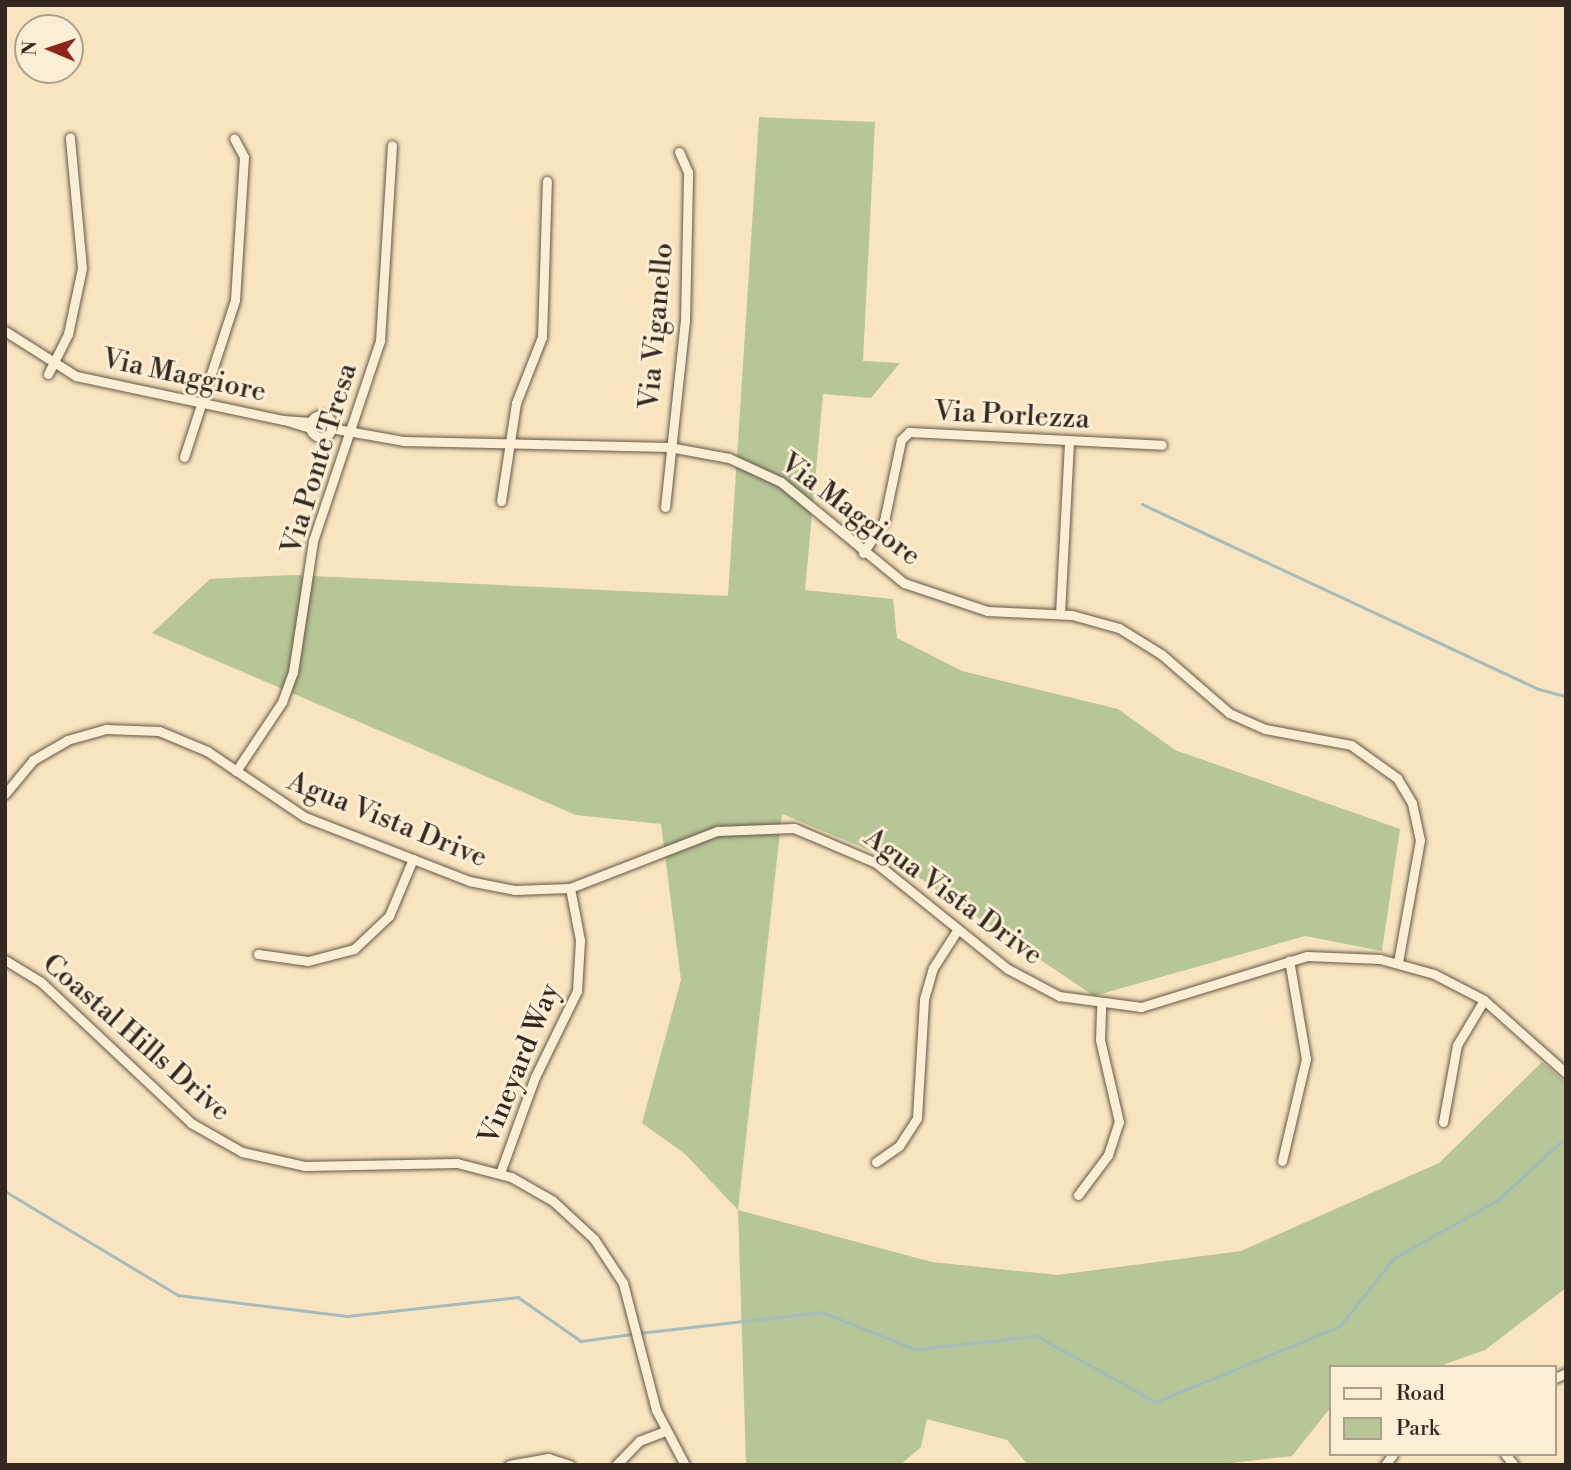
<!DOCTYPE html>
<html>
<head>
<meta charset="utf-8">
<style>
  body { margin:0 }
  #map { position:relative; width:1571px; height:1470px; overflow:hidden; background:#f8e5bf; font-family:"Libre Bodoni",serif }
  div>[style] { position:absolute }
  .green>* { inset:0; background:#b7c696 }
  .stream>* { height:2.5px; margin:-1.25px; padding:0 1.25px; transform-origin:1.25px; border-radius:1.25px; background:#a3bcbe }
  .roads { filter:drop-shadow(0 0 2px #655748) drop-shadow(0 0 2px #655748) }
  .minor>* { height:9px; margin:-4.5px; padding:0 4.5px; transform-origin:4.5px; border-radius:4.5px; background:#faeed5 }
  .minor>.ring { margin:-4.5px; padding:0; box-sizing:content-box; background:none; border:9px solid #faeed5; border-radius:50% }
  span { translate:-50% -50%; white-space:nowrap; text-align:center; line-height:1.15; -webkit-text-stroke:6px #faeed5; paint-order:stroke }
  .street-label { font-size:28px; color:#342820 }
  .frame { position:absolute; inset:0; border:7px solid #342820; pointer-events:none }
  .legend { position:absolute; left:1329px; top:1365px; width:228px; height:91px; box-sizing:border-box; background:#faeed5; border:2px solid #ab9f8d; margin:0; padding:9px 12px; list-style:none; font-size:21px; color:#342820 }
  .legend li { display:flex; align-items:center; gap:14px; height:35px }
  .legend b { width:35px; border:2px solid #ab9f8d }
  .north { position:absolute; left:14px; top:14px; width:70px; height:70px; box-sizing:border-box; background:#faeed5; border:2px solid #ab9f8d; border-radius:50%; rotate:272deg; font-size:19px; font-weight:700; line-height:28px; text-align:center; color:#342820 }
  .north::after { content:''; display:block; margin:auto; width:24px; height:32px; background:#8f2418; clip-path:polygon(50% 0,100% 100%,50% 72%,0 100%) }
</style>
</head>
<body>
<div id="map">
  <div class="green">
    <i style="clip-path:polygon(759px 117px,875px 122px,863px 361px,900px 363px,871px 398px,823px 394px,805px 590px,893px 599px,897px 638px,962px 671px,1118px 709px,1175px 750px,1400px 829px,1382px 951px,1305px 936px,1094px 996px,893px 860px,782px 814px,738px 1210px,932px 1262px,1057px 1275px,1241px 1251px,1439px 1163px,1542px 1062px,1566px 1083px,1566px 1288px,1485px 1350px,1437px 1367px,1331px 1367px,1331px 1407px,1292px 1456px,1214px 1465px,1028px 1465px,1007px 1440px,927px 1419px,921px 1447px,900px 1465px,746px 1463px,738px 1210px,685px 1154px,642px 1123px,681px 980px,661px 824px,576px 815px,152px 633px,210px 579px,292px 575px,728px 596px)"></i>
  </div>
  <div class="stream">
    <i style="left:1142px;top:504px;width:438px;rotate:25deg"></i>
    <i style="left:1539px;top:689px;width:28px;rotate:15deg"></i>
    <i style="left:5px;top:1191px;width:202px;rotate:31deg"></i>
    <i style="left:178px;top:1295px;width:170px;rotate:7.1deg"></i>
    <i style="left:347px;top:1316px;width:172px;rotate:-6.3deg"></i>
    <i style="left:518px;top:1297px;width:77px;rotate:34.9deg"></i>
    <i style="left:581px;top:1341px;width:51px;rotate:-7.8deg"></i>
    <i style="left:639px;top:1333px;width:184px;rotate:-6.5deg"></i>
    <i style="left:822px;top:1312px;width:100px;rotate:21.7deg"></i>
    <i style="left:915px;top:1349px;width:123px;rotate:-6.1deg"></i>
    <i style="left:1037px;top:1336px;width:136px;rotate:29deg"></i>
    <i style="left:1156px;top:1402px;width:199px;rotate:-22.4deg"></i>
    <i style="left:1340px;top:1326px;width:87px;rotate:-51.5deg"></i>
    <i style="left:1394px;top:1258px;width:119px;rotate:-29.1deg"></i>
    <i style="left:1498px;top:1200px;width:93px;rotate:-42.8deg"></i>
  </div>
  <div class="roads">
    <div class="minor">
      <i style="left:5px;top:331px;width:84px;rotate:32.4deg"></i>
      <i style="left:76px;top:376px;width:212px;rotate:12deg"></i>
      <i style="left:48px;top:374px;width:45px;rotate:-63.4deg"></i>
      <i style="left:68px;top:334px;width:67px;rotate:-78deg"></i>
      <i style="left:82px;top:268px;width:131px;rotate:-95.3deg"></i>
      <i class="ring" style="left:310px;top:415px;width:13px;height:13px"></i>
      <i style="left:310px;top:428px;width:28px;rotate:-163deg"></i>
      <i style="left:283px;top:420px;width:28px;rotate:4deg"></i>
      <i style="left:331px;top:428px;width:73px;rotate:10.2deg"></i>
      <i style="left:403px;top:441px;width:266px;rotate:1.3deg"></i>
      <i style="left:669px;top:447px;width:61px;rotate:10.4deg"></i>
      <i style="left:729px;top:458px;width:57px;rotate:24.8deg"></i>
      <i style="left:781px;top:482px;width:159px;rotate:39.4deg"></i>
      <i style="left:904px;top:583px;width:88px;rotate:18.6deg"></i>
      <i style="left:987px;top:611px;width:85px;rotate:2.7deg"></i>
      <i style="left:1072px;top:615px;width:49px;rotate:15.5deg"></i>
      <i style="left:1119px;top:628px;width:49px;rotate:31.8deg"></i>
      <i style="left:1161px;top:654px;width:90px;rotate:40.9deg"></i>
      <i style="left:1229px;top:713px;width:39px;rotate:24deg"></i>
      <i style="left:1265px;top:729px;width:87px;rotate:10.5deg"></i>
      <i style="left:1351px;top:745px;width:57px;rotate:35.7deg"></i>
      <i style="left:1397px;top:778px;width:29px;rotate:59deg"></i>
      <i style="left:1412px;top:803px;width:38px;rotate:78deg"></i>
      <i style="left:1420px;top:840px;width:124px;rotate:100.2deg"></i>
      <i style="left:184px;top:457px;width:165px;rotate:-72deg"></i>
      <i style="left:235px;top:300px;width:143px;rotate:-86.4deg"></i>
      <i style="left:244px;top:157px;width:21px;rotate:-118deg"></i>
      <i style="left:501px;top:501px;width:99px;rotate:-81.3deg"></i>
      <i style="left:516px;top:403px;width:71px;rotate:-68.5deg"></i>
      <i style="left:542px;top:337px;width:156px;rotate:-88.2deg"></i>
      <i style="left:665px;top:507px;width:187px;rotate:-83.9deg"></i>
      <i style="left:685px;top:321px;width:149px;rotate:-88.8deg"></i>
      <i style="left:688px;top:172px;width:22px;rotate:-114deg"></i>
      <i style="left:863px;top:553px;width:38px;rotate:-57deg"></i>
      <i style="left:884px;top:521px;width:83px;rotate:-78.1deg"></i>
      <i style="left:901px;top:440px;width:11px;rotate:-45deg"></i>
      <i style="left:909px;top:432px;width:253px;rotate:2.9deg"></i>
      <i style="left:1060px;top:614px;width:171px;rotate:-87deg"></i>
      <i style="left:236px;top:771px;width:83px;rotate:-56.3deg"></i>
      <i style="left:282px;top:702px;width:32px;rotate:-70deg"></i>
      <i style="left:293px;top:672px;width:133px;rotate:-81.3deg"></i>
      <i style="left:313px;top:541px;width:211px;rotate:-71.5deg"></i>
      <i style="left:380px;top:341px;width:196px;rotate:-86.5deg"></i>
      <i style="left:5px;top:794px;width:44px;rotate:-50.5deg"></i>
      <i style="left:33px;top:760px;width:39px;rotate:-30deg"></i>
      <i style="left:67px;top:740px;width:41px;rotate:-15.8deg"></i>
      <i style="left:106px;top:729px;width:53px;rotate:2.2deg"></i>
      <i style="left:159px;top:731px;width:52px;rotate:22.6deg"></i>
      <i style="left:207px;top:751px;width:118px;rotate:34deg"></i>
      <i style="left:305px;top:817px;width:176px;rotate:21.3deg"></i>
      <i style="left:469px;top:881px;width:47px;rotate:11.1deg"></i>
      <i style="left:515px;top:890px;width:55px;rotate:-2.1deg"></i>
      <i style="left:570px;top:888px;width:158px;rotate:-21.2deg"></i>
      <i style="left:717px;top:831px;width:77px;rotate:-2.2deg"></i>
      <i style="left:794px;top:828px;width:89px;rotate:23.1deg"></i>
      <i style="left:876px;top:863px;width:169px;rotate:38.8deg"></i>
      <i style="left:1008px;top:969px;width:58px;rotate:27.9deg"></i>
      <i style="left:1059px;top:996px;width:83px;rotate:7.6deg"></i>
      <i style="left:1141px;top:1007px;width:174px;rotate:-17.1deg"></i>
      <i style="left:1307px;top:956px;width:73px;rotate:2.4deg"></i>
      <i style="left:1380px;top:959px;width:56px;rotate:15.5deg"></i>
      <i style="left:1434px;top:974px;width:56px;rotate:27.5deg"></i>
      <i style="left:1484px;top:1000px;width:110px;rotate:41.7deg"></i>
      <i style="left:258px;top:954px;width:50px;rotate:8deg"></i>
      <i style="left:308px;top:961px;width:48px;rotate:-14.6deg"></i>
      <i style="left:354px;top:949px;width:48px;rotate:-43.3deg"></i>
      <i style="left:389px;top:916px;width:62px;rotate:-67.2deg"></i>
      <i style="left:5px;top:960px;width:42px;rotate:31.4deg"></i>
      <i style="left:41px;top:982px;width:206px;rotate:43.2deg"></i>
      <i style="left:191px;top:1123px;width:59px;rotate:29.6deg"></i>
      <i style="left:242px;top:1152px;width:65px;rotate:12.5deg"></i>
      <i style="left:305px;top:1166px;width:152px;rotate:-1.1deg"></i>
      <i style="left:457px;top:1163px;width:56px;rotate:14.5deg"></i>
      <i style="left:511px;top:1177px;width:48px;rotate:29.7deg"></i>
      <i style="left:553px;top:1201px;width:56px;rotate:42.8deg"></i>
      <i style="left:594px;top:1239px;width:53px;rotate:56.6deg"></i>
      <i style="left:623px;top:1283px;width:131px;rotate:75.4deg"></i>
      <i style="left:656px;top:1410px;width:62px;rotate:62.2deg"></i>
      <i style="left:1443px;top:1122px;width:78px;rotate:-79.7deg"></i>
      <i style="left:1457px;top:1045px;width:52px;rotate:-59deg"></i>
      <i style="left:1282px;top:1161px;width:105px;rotate:-76.8deg"></i>
      <i style="left:1306px;top:1059px;width:100px;rotate:-99.7deg"></i>
      <i style="left:876px;top:1162px;width:28px;rotate:-35deg"></i>
      <i style="left:899px;top:1146px;width:33px;rotate:-57deg"></i>
      <i style="left:917px;top:1118px;width:119px;rotate:-86.6deg"></i>
      <i style="left:924px;top:999px;width:32px;rotate:-74deg"></i>
      <i style="left:933px;top:968px;width:46px;rotate:-57.3deg"></i>
      <i style="left:500px;top:1173px;width:102px;rotate:-70deg"></i>
      <i style="left:535px;top:1077px;width:96px;rotate:-64deg"></i>
      <i style="left:577px;top:991px;width:51px;rotate:-86.6deg"></i>
      <i style="left:580px;top:940px;width:53px;rotate:-100.9deg"></i>
      <i style="left:1078px;top:1195px;width:50px;rotate:-53.1deg"></i>
      <i style="left:1108px;top:1155px;width:35px;rotate:-72deg"></i>
      <i style="left:1119px;top:1122px;width:84px;rotate:-103deg"></i>
      <i style="left:1100px;top:1040px;width:34px;rotate:-88deg"></i>
      <i style="left:1555px;top:1378px;width:12px;rotate:-24deg"></i>
      <i style="left:1505px;top:1454px;width:14px;rotate:51deg"></i>
      <i style="left:509px;top:1465px;width:40px;rotate:-10deg"></i>
      <i style="left:548px;top:1458px;width:23px;rotate:18deg"></i>
      <i style="left:616px;top:1465px;width:33px;rotate:-46deg"></i>
      <i style="left:639px;top:1441px;width:28px;rotate:-21deg"></i>
      <i style="left:1385px;top:1465px;width:14px;rotate:-54deg"></i>
    </div>
  </div>
  <div class="street-label">
    <span style="left:657px;top:326px;rotate:-85deg">Via Viganello</span>
    <span style="left:184px;top:376px;rotate:12deg">Via Maggiore</span>
    <span style="left:1012px;top:416px;rotate:3deg">Via Porlezza</span>
    <span style="left:320px;top:459px;rotate:-73deg">Via Ponte Tresa</span>
    <span style="left:850px;top:510px;rotate:37deg">Via Maggiore</span>
    <span style="left:387px;top:820px;rotate:22deg">Agua Vista Drive</span>
    <span style="left:953px;top:897px;rotate:36deg">Agua Vista Drive</span>
    <span style="left:136px;top:1038px;rotate:41deg">Coastal Hills Drive</span>
    <span style="left:520px;top:1064px;rotate:-68deg">Vineyard Way</span>
  </div>
  <div class="frame"></div>
  <ul class="legend">
  <li><b style="height:9px;background:#faeed5"></b>Road</li>
  <li><b style="height:19px;background:#b7c696"></b>Park</li>
  </ul>
  <div class="north">N</div>
</div>
</body>
</html>
